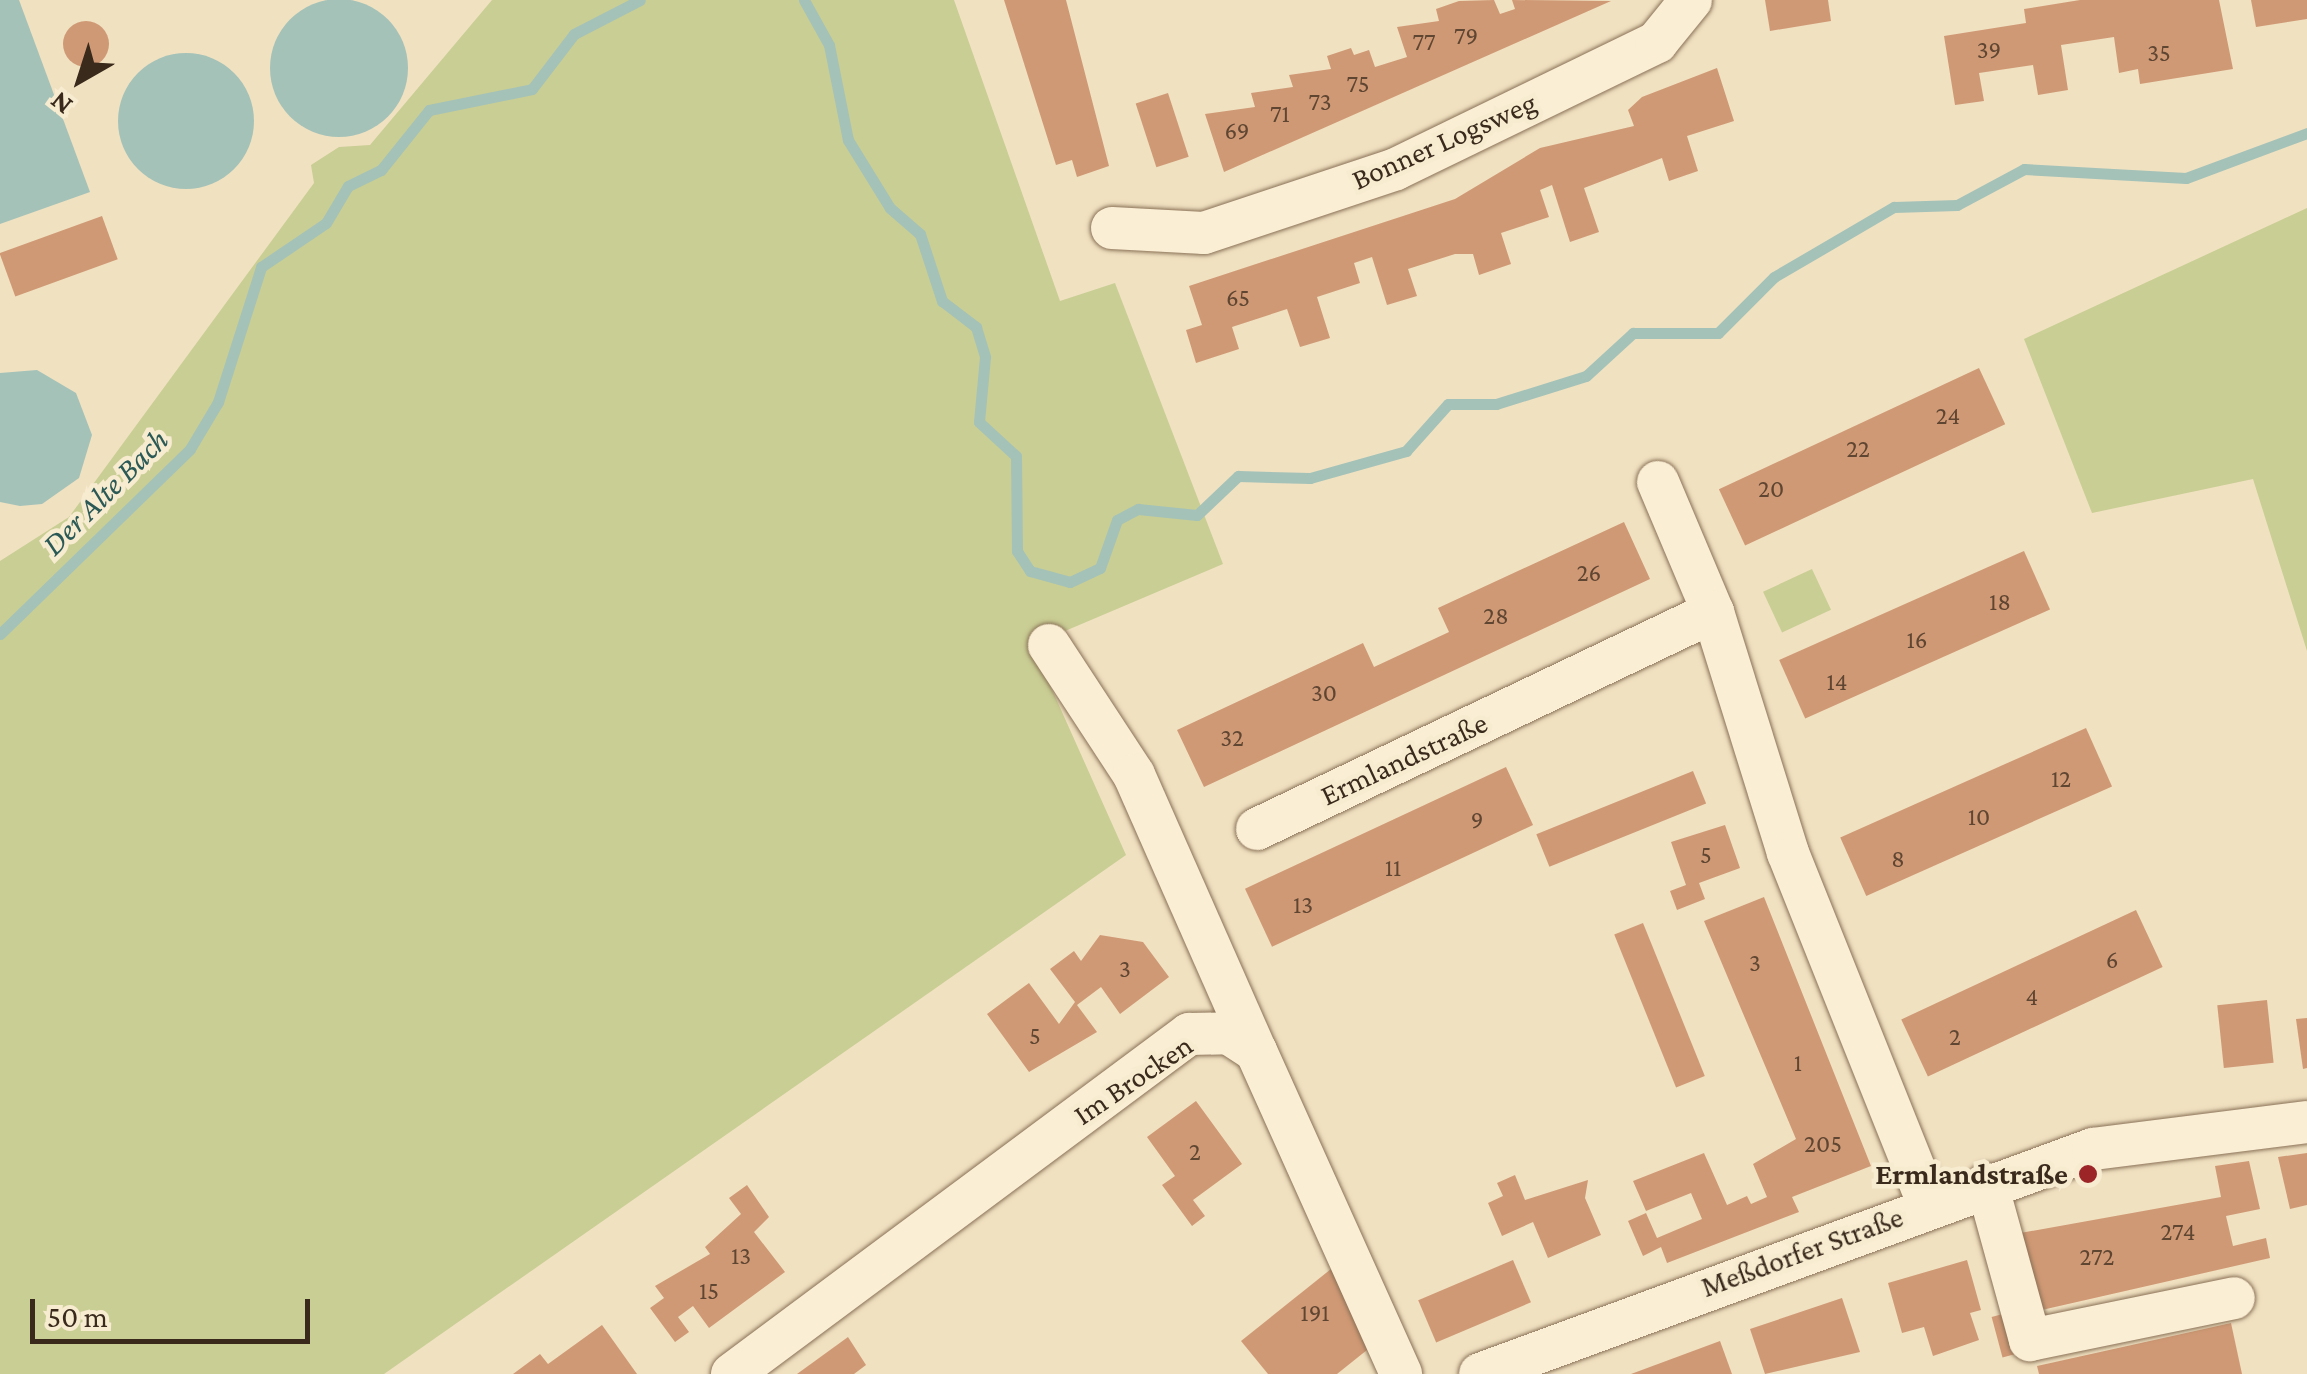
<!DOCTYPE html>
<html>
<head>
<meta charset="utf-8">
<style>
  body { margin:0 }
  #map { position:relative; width:2307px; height:1374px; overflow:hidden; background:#f0e1c1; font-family:"Crimson Pro",serif }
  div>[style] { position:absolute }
  .green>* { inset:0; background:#c9ce94; transform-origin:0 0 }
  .water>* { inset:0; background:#a4c2b8 }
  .round { border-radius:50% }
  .stream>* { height:11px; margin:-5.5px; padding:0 5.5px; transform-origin:5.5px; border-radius:5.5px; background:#a4c2b8 }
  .building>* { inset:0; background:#d09975; transform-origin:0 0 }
  .roads { filter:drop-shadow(0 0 2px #8a7157) drop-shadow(0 0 2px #8a7157) }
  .minor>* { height:42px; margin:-21px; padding:0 21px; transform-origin:21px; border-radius:21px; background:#faeed4 }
  .dots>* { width:28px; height:28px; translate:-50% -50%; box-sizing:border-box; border:5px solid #f7ebd0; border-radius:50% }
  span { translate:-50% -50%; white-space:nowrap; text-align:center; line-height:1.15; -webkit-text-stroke:9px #f7ebd0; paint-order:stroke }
  .number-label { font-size:25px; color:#5f4632 }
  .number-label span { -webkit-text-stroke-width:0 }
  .street-label { font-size:30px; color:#392a1c }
  .poi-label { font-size:30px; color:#392a1c; font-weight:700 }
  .right { translate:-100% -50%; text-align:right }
  .water-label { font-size:32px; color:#2b5956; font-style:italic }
  .north { position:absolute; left:30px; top:30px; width:100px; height:100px; -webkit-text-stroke:8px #f7ebd0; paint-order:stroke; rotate:219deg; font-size:28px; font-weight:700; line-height:40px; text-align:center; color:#392a1c }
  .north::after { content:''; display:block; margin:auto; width:35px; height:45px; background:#392a1c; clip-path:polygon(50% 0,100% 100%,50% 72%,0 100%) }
  .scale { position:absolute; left:30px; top:1299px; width:280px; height:45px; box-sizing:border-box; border:5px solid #392a1c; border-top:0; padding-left:12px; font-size:30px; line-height:35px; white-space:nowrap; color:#392a1c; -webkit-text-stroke:8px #f7ebd0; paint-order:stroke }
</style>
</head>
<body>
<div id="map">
  <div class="green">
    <i style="clip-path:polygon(492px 0,954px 0,1060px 301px,1115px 283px,1223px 564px,1032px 645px,1126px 855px,384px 1374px,0 1374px,0 561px,69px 517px,314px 183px,311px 165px,339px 147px,370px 145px)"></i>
    <i style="clip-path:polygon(2307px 208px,2307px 651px,2253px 479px,2092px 513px,2024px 339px)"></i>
    <i style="left:1812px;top:569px;width:45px;height:54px;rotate:65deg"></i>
  </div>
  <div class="water">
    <i class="round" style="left:270px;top:-1px;width:138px;height:138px"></i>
    <i style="clip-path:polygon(0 0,19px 0,90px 192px,0 224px)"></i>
    <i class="round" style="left:118px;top:53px;width:136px;height:136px"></i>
    <i style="clip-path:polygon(37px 370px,76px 393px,92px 435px,79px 478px,42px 504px,20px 506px,0 502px,0 373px)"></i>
  </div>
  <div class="stream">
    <i style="left:804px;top:0;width:51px;rotate:60.9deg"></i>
    <i style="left:829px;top:45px;width:97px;rotate:78.7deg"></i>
    <i style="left:848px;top:140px;width:80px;rotate:58.3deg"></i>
    <i style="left:890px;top:208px;width:40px;rotate:41deg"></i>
    <i style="left:920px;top:234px;width:71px;rotate:71.8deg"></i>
    <i style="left:942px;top:301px;width:43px;rotate:37.4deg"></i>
    <i style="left:976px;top:327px;width:31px;rotate:73deg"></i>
    <i style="left:985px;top:357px;width:65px;rotate:95.3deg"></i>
    <i style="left:979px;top:422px;width:50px;rotate:42.6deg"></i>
    <i style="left:1016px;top:456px;width:95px;rotate:89.4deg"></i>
    <i style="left:1017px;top:551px;width:24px;rotate:57deg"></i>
    <i style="left:1030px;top:571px;width:41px;rotate:15.4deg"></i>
    <i style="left:1070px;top:582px;width:33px;rotate:-25deg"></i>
    <i style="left:1100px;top:568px;width:51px;rotate:-70.5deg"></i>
    <i style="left:1117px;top:520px;width:24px;rotate:-28deg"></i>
    <i style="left:1138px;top:509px;width:59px;rotate:5.8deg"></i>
    <i style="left:1197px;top:515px;width:57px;rotate:-43.6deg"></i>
    <i style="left:1238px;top:476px;width:72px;rotate:1.6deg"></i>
    <i style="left:1310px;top:478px;width:100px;rotate:-15.7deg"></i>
    <i style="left:1406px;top:451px;width:63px;rotate:-48.2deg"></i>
    <i style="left:1448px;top:404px;width:48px"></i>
    <i style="left:1496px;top:404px;width:94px;rotate:-17.3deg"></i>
    <i style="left:1586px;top:376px;width:64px;rotate:-42.5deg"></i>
    <i style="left:1633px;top:333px;width:85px"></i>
    <i style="left:1718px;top:333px;width:79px;rotate:-45deg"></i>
    <i style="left:1774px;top:277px;width:139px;rotate:-30.3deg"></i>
    <i style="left:1894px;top:207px;width:63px;rotate:-1.8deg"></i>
    <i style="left:1957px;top:205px;width:76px;rotate:-28.2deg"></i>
    <i style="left:2024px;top:169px;width:162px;rotate:3.2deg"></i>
    <i style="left:2186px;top:178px;width:129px;rotate:-20.4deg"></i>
    <i style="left:0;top:634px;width:265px;rotate:-44.2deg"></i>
    <i style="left:190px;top:449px;width:55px;rotate:-59.2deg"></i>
    <i style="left:218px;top:402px;width:142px;rotate:-72.3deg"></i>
    <i style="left:261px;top:267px;width:78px;rotate:-34.1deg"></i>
    <i style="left:326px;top:223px;width:43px;rotate:-59.3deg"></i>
    <i style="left:348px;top:186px;width:37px;rotate:-26deg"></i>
    <i style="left:381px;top:170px;width:77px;rotate:-51.3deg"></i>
    <i style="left:429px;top:110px;width:105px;rotate:-11.5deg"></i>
    <i style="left:532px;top:89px;width:69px;rotate:-52.6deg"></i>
    <i style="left:574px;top:34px;width:74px;rotate:-27.3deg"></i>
  </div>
  <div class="building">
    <i style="clip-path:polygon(1004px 0,1066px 0,1109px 166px,1077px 177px,1072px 160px,1056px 165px)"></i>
    <i style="clip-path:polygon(1494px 0,1500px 14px,1515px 9px,1512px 0,1611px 1px,1224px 172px,1205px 114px,1255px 107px,1251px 93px,1293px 87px,1289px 75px,1331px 69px,1327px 56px,1351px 48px,1354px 55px,1369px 50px,1375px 67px,1407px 57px,1397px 27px,1439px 21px,1436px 9px,1459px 1px)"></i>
    <i style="clip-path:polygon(1765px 0,1828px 0,1831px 21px,1770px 31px)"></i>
    <i style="clip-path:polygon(2080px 0,2219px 0,2233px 69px,2140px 84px,2138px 69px,2119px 73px,2114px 37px,2061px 45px,2068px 90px,2038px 95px,2033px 65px,1979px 73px,1984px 101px,1955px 105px,1944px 36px,2026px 23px,2024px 9px)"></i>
    <i style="clip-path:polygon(2251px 0,2307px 0,2307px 19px,2256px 27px)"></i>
    <i class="round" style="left:63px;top:21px;width:46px;height:46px"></i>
    <i style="clip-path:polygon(1717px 68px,1734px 121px,1687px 136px,1698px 171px,1669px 181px,1662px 158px,1584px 188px,1599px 232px,1570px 242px,1552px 185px,1540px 190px,1549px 217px,1501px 233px,1511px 264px,1479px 275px,1473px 254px,1455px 254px,1408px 269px,1417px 296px,1387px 305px,1372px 257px,1354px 263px,1360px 283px,1317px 297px,1330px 338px,1300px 347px,1287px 309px,1232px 327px,1239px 349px,1196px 363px,1186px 330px,1202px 325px,1189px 286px,1455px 199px,1540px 148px,1634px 126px,1628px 110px,1642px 97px)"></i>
    <i style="left:1168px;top:93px;width:67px;height:34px;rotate:72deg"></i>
    <i style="left:102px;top:216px;width:46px;height:109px;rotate:70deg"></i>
    <i style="left:1979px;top:368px;width:62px;height:287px;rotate:65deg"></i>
    <i style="clip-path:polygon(1624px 522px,1650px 579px,1204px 787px,1177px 730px,1363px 643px,1374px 667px,1449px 632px,1438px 608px)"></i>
    <i style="left:2024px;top:551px;width:64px;height:268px;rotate:66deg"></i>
    <i style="left:2086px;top:728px;width:64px;height:269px;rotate:66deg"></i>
    <i style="left:1506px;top:767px;width:64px;height:288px;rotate:65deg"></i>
    <i style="left:1693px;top:771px;width:35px;height:169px;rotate:68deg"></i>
    <i style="clip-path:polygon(1725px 825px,1740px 868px,1699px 883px,1705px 899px,1677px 910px,1670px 891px,1686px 885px,1671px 842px)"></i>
    <i style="clip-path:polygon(1764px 897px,1871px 1166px,1792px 1197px,1799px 1212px,1667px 1263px,1661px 1247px,1643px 1256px,1628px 1221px,1646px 1213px,1657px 1238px,1702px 1219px,1691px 1193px,1646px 1211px,1633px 1181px,1704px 1153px,1727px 1205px,1747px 1196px,1751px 1204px,1767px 1197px,1753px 1164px,1796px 1139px,1704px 921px)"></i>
    <i style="left:2136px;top:910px;width:63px;height:259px;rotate:65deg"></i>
    <i style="left:1643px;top:923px;width:165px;height:31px;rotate:68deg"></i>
    <i style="clip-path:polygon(1100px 935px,1143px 942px,1169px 977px,1120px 1014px,1101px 987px,1077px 1005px,1097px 1032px,1029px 1072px,987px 1014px,1029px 983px,1059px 1024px,1075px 1002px,1050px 969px,1074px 951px,1081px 961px)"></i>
    <i style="left:2267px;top:1000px;width:63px;height:50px;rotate:84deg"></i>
    <i style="clip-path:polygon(2307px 1018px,2307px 1068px,2303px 1069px,2296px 1019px)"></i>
    <i style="clip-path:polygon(1196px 1101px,1242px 1164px,1193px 1200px,1205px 1216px,1192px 1226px,1162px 1185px,1175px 1176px,1147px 1137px)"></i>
    <i style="clip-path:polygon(2307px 1153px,2307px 1205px,2290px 1209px,2278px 1157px)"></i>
    <i style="clip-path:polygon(2249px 1161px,2260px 1209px,2226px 1216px,2233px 1246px,2266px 1238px,2270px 1258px,2033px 1312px,2015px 1234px,2221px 1197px,2215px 1166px)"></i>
    <i style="clip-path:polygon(1515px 1175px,1525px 1200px,1588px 1180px,1585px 1198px,1601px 1235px,1548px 1258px,1533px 1222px,1502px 1236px,1488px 1203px,1503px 1196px,1497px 1183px)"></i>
    <i style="clip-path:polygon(747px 1185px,769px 1217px,754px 1232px,785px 1272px,709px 1328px,693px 1306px,678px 1317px,689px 1332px,675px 1342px,650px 1308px,664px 1298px,655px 1286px,710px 1254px,705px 1247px,741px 1214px,729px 1198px)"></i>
    <i style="left:1513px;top:1260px;width:46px;height:103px;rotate:67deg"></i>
    <i style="clip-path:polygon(1967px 1260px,1981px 1310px,1970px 1313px,1979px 1340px,1933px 1356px,1924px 1327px,1902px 1333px,1888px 1283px)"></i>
    <i style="clip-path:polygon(1336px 1265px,1372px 1346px,1337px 1374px,1268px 1374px,1241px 1341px)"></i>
    <i style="clip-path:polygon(1842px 1298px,1860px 1352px,1765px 1374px,1750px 1329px)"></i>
    <i style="left:2010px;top:1312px;width:42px;height:19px;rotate:75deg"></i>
    <i style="clip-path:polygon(2231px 1323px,2242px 1374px,2039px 1374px,2037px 1366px)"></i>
    <i style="clip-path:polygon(602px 1325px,637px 1374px,513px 1374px,540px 1354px,548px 1364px)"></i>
    <i style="clip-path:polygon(848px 1337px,866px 1365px,854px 1374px,797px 1374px)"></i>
    <i style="clip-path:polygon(1720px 1341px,1732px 1374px,1631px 1374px)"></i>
  </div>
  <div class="roads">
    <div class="minor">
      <i style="left:1112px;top:228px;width:92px;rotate:3.1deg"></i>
      <i style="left:1204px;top:233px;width:202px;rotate:-18.4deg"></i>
      <i style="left:1396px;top:169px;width:290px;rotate:-25.9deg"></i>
      <i style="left:1657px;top:42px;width:54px;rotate:-51deg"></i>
      <i style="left:1658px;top:482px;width:141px;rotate:67.1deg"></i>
      <i style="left:1713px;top:612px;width:252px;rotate:72.7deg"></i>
      <i style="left:1788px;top:853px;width:379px;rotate:68.2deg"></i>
      <i style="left:1049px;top:645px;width:155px;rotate:56.8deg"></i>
      <i style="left:1134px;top:775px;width:302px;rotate:66.2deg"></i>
      <i style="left:1257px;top:829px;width:505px;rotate:-25.45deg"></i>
      <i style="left:1987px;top:1184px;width:162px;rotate:74.6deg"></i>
      <i style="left:2030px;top:1340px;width:208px;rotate:-11.6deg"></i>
      <i style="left:732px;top:1374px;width:570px;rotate:-36.65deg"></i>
      <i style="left:1189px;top:1034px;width:39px;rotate:-1deg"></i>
      <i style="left:1228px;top:1033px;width:33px;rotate:33deg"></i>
      <i style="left:1256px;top:1051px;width:354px;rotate:65.8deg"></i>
      <i style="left:1480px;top:1374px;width:653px;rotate:-20.16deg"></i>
      <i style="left:2093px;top:1149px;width:216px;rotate:-7.2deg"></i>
    </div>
  </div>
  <div class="dots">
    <i style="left:2088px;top:1174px;background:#9c2528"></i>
  </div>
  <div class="number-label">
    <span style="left:1466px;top:36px">79</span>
    <span style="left:1424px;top:42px">77</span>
    <span style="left:1989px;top:50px">39</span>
    <span style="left:2159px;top:53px">35</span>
    <span style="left:1358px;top:84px">75</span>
    <span style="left:1320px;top:102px">73</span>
    <span style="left:1280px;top:114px">71</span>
    <span style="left:1237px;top:131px">69</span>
    <span style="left:1238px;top:298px">65</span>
    <span style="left:1948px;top:416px">24</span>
    <span style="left:1858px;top:449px">22</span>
    <span style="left:1771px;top:489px">20</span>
    <span style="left:1589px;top:573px">26</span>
    <span style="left:2000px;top:602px">18</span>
    <span style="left:1496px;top:616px">28</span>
    <span style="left:1917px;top:640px">16</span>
    <span style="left:1837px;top:682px">14</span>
    <span style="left:1324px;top:693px">30</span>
    <span style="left:1232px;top:738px">32</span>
    <span style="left:2061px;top:779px">12</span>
    <span style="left:1979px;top:817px">10</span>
    <span style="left:1477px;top:820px">9</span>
    <span style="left:1706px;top:855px">5</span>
    <span style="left:1898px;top:859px">8</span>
    <span style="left:1393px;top:868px">11</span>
    <span style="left:1303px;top:905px">13</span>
    <span style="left:2112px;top:960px">6</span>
    <span style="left:1755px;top:963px">3</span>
    <span style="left:1125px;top:969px">3</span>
    <span style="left:2032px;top:997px">4</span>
    <span style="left:1035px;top:1036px">5</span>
    <span style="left:1955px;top:1037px">2</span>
    <span style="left:1798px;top:1063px">1</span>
    <span style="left:1823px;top:1144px">205</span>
    <span style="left:1195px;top:1152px">2</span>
    <span style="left:2178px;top:1232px">274</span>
    <span style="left:741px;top:1256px">13</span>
    <span style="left:2097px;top:1257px">272</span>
    <span style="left:709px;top:1291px">15</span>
    <span style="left:1315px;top:1313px">191</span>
  </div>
  <div class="street-label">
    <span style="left:1444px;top:141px;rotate:-24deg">Bonner Logsweg</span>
    <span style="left:1404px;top:759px;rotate:-25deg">Ermlandstraße</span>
    <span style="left:1133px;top:1080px;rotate:-34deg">Im Brocken</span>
    <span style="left:1802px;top:1252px;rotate:-20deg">Meßdorfer Straße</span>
  </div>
  <div class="poi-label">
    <span class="right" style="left:2068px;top:1174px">Ermlandstraße</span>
  </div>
  <div class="water-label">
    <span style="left:105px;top:492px;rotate:-45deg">Der Alte Bach</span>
  </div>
  <div class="north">N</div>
  <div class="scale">50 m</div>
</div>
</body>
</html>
